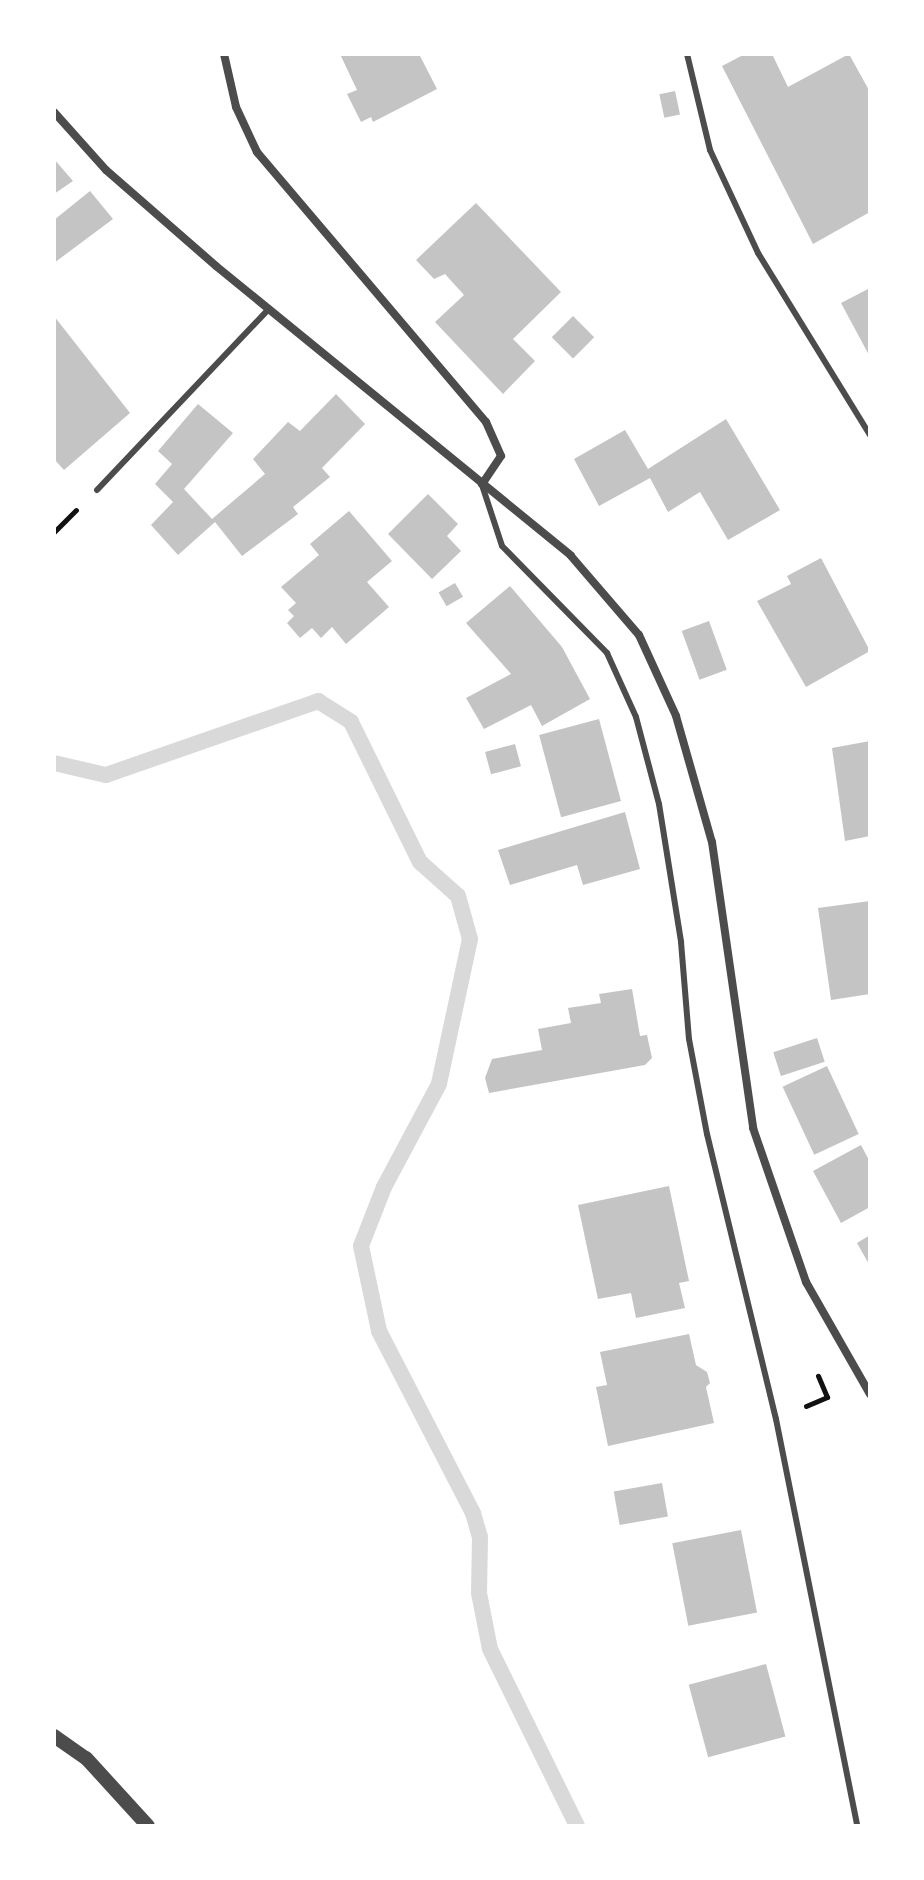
<!DOCTYPE html>
<html>
<head>
<meta charset="utf-8">
<style>
  body { margin:0 }
  #map { position:relative; width:924px; height:1880px; overflow:hidden; background:#fff; font-family:"Source Serif 4",serif }
  div>[style] { position:absolute }
  .stream>* { height:16px; margin:-8px; padding:0 8px; transform-origin:8px; border-radius:8px; background:#d9d9d9 }
  .building>* { inset:0; background:#c4c4c4; transform-origin:0 0 }
  .path>* { height:5px; margin:-2.5px; padding:0 2.5px; transform-origin:2.5px; border-radius:2.5px; background:#111 }
  .service>* { height:6px; margin:-3px; padding:0 3px; transform-origin:3px; border-radius:3px; background:#4c4c4c }
  .minor>* { height:8px; margin:-4px; padding:0 4px; transform-origin:4px; border-radius:4px; background:#4c4c4c }
  .tertiary>* { height:14px; margin:-7px; padding:0 7px; transform-origin:7px; border-radius:7px; background:#4c4c4c }
  span { translate:-50% -50%; white-space:nowrap; text-align:center; line-height:1.15; -webkit-text-stroke:8px #fff; paint-order:stroke }
  .frame { position:absolute; inset:0; border:56px solid #fff; pointer-events:none }
</style>
</head>
<body>
<div id="map">
  <div class="stream">
    <i style="left:54px;top:763px;width:53px;rotate:13deg"></i>
    <i style="left:106px;top:775px;width:225px;rotate:-19.2deg"></i>
    <i style="left:318px;top:701px;width:39px;rotate:32deg"></i>
    <i style="left:351px;top:722px;width:156px;rotate:63.8deg"></i>
    <i style="left:420px;top:862px;width:51px;rotate:41.8deg"></i>
    <i style="left:458px;top:896px;width:45px;rotate:74.4deg"></i>
    <i style="left:470px;top:939px;width:148px;rotate:102.1deg"></i>
    <i style="left:439px;top:1084px;width:117px;rotate:118.1deg"></i>
    <i style="left:384px;top:1187px;width:63px;rotate:111.3deg"></i>
    <i style="left:361px;top:1246px;width:87px;rotate:78deg"></i>
    <i style="left:379px;top:1331px;width:205px;rotate:62.7deg"></i>
    <i style="left:473px;top:1513px;width:25px;rotate:74deg"></i>
    <i style="left:480px;top:1537px;width:56px;rotate:91deg"></i>
    <i style="left:479px;top:1593px;width:57px;rotate:78.9deg"></i>
    <i style="left:490px;top:1649px;width:197px;rotate:63.8deg"></i>
  </div>
  <div class="building">
    <i style="clip-path:polygon(340px 54px,419px 54px,437px 89px,373px 122px,371px 117px,361px 122px,347px 94px,357px 90px)"></i>
    <i style="clip-path:polygon(745px 54px,772px 54px,788px 87px,849px 54px,870px 92px,870px 212px,813px 244px,722px 66px)"></i>
    <i style="left:675px;top:91px;width:24px;height:16px;rotate:78deg"></i>
    <i style="clip-path:polygon(54px 159px,73px 181px,54px 194px)"></i>
    <i style="clip-path:polygon(90px 191px,113px 219px,54px 263px,54px 220px)"></i>
    <i style="clip-path:polygon(476px 203px,561px 292px,513px 339px,535px 361px,503px 394px,435px 322px,464px 295px,445px 274px,434px 279px,416px 260px)"></i>
    <i style="clip-path:polygon(870px 288px,870px 357px,841px 303px)"></i>
    <i style="clip-path:polygon(54px 316px,130px 413px,64px 470px,54px 459px)"></i>
    <i style="left:573px;top:316px;width:30px;height:30px;rotate:45deg"></i>
    <i style="clip-path:polygon(336px 394px,365px 424px,322px 468px,330px 477px,293px 507px,298px 514px,242px 556px,215px 522px,178px 555px,151px 525px,173px 502px,155px 484px,172px 464px,158px 451px,198px 404px,233px 433px,184px 489px,212px 519px,265px 474px,253px 459px,288px 422px,300px 431px)"></i>
    <i style="clip-path:polygon(726px 419px,780px 510px,728px 540px,700px 492px,668px 512px,650px 478px,599px 506px,574px 459px,625px 430px,648px 469px)"></i>
    <i style="clip-path:polygon(428px 494px,458px 524px,447px 536px,461px 551px,432px 579px,388px 534px)"></i>
    <i style="clip-path:polygon(349px 511px,392px 561px,367px 582px,389px 607px,346px 644px,332px 627px,321px 638px,312px 628px,300px 638px,287px 623px,294px 616px,288px 610px,296px 603px,281px 587px,319px 555px,310px 544px)"></i>
    <i style="clip-path:polygon(821px 558px,870px 651px,806px 687px,757px 601px,791px 584px,787px 576px)"></i>
    <i style="left:455px;top:583px;width:16px;height:19px;rotate:60deg"></i>
    <i style="clip-path:polygon(510px 586px,562px 647px,590px 699px,542px 726px,531px 705px,484px 729px,466px 698px,511px 674px,466px 623px)"></i>
    <i style="left:709px;top:621px;width:52px;height:29px;rotate:70deg"></i>
    <i style="left:599px;top:719px;width:85px;height:62px;rotate:75deg"></i>
    <i style="clip-path:polygon(870px 741px,870px 836px,845px 841px,832px 748px)"></i>
    <i style="left:515px;top:744px;width:23px;height:31px;rotate:75deg"></i>
    <i style="clip-path:polygon(625px 812px,640px 869px,583px 885px,577px 865px,510px 885px,498px 850px)"></i>
    <i style="clip-path:polygon(870px 901px,870px 994px,831px 1000px,818px 908px)"></i>
    <i style="clip-path:polygon(632px 989px,640px 1036px,647px 1035px,652px 1058px,645px 1065px,489px 1093px,485px 1078px,492px 1059px,542px 1050px,538px 1029px,571px 1023px,568px 1008px,601px 1003px,599px 994px)"></i>
    <i style="left:817px;top:1038px;width:25px;height:46px;rotate:72deg"></i>
    <i style="left:827px;top:1066px;width:75px;height:49px;rotate:65deg"></i>
    <i style="clip-path:polygon(861px 1145px,870px 1162px,870px 1207px,841px 1223px,813px 1171px)"></i>
    <i style="clip-path:polygon(669px 1186px,689px 1281px,679px 1283px,685px 1308px,636px 1318px,631px 1293px,598px 1299px,578px 1205px)"></i>
    <i style="clip-path:polygon(870px 1235px,870px 1266px,857px 1243px)"></i>
    <i style="clip-path:polygon(689px 1334px,696px 1365px,707px 1372px,710px 1383px,706px 1387px,714px 1423px,608px 1446px,596px 1387px,607px 1385px,600px 1352px)"></i>
    <i style="left:662px;top:1483px;width:34px;height:49px;rotate:80deg"></i>
    <i style="left:741px;top:1530px;width:84px;height:70px;rotate:79deg"></i>
    <i style="left:766px;top:1664px;width:75px;height:80px;rotate:75deg"></i>
  </div>
  <div class="path">
    <i style="left:54px;top:532px;width:31px;rotate:-45deg"></i>
    <i style="left:806px;top:1406px;width:23px;rotate:-23deg"></i>
    <i style="left:827px;top:1397px;width:23px;rotate:-113deg"></i>
  </div>
  <div class="service">
    <i style="left:687px;top:54px;width:99px;rotate:76.5deg"></i>
    <i style="left:710px;top:150px;width:114px;rotate:65deg"></i>
    <i style="left:758px;top:253px;width:214px;rotate:58.4deg"></i>
    <i style="left:482px;top:485px;width:64px;rotate:71.8deg"></i>
    <i style="left:502px;top:546px;width:150px;rotate:45.5deg"></i>
    <i style="left:607px;top:653px;width:70px;rotate:65.6deg"></i>
    <i style="left:636px;top:717px;width:90px;rotate:75.2deg"></i>
    <i style="left:659px;top:804px;width:140px;rotate:80.9deg"></i>
    <i style="left:681px;top:942px;width:97px;rotate:85.3deg"></i>
    <i style="left:689px;top:1039px;width:97px;rotate:79.3deg"></i>
    <i style="left:707px;top:1134px;width:293px;rotate:76.4deg"></i>
    <i style="left:776px;top:1419px;width:415px;rotate:78.7deg"></i>
    <i style="left:97px;top:490px;width:250px;rotate:-46.5deg"></i>
  </div>
  <div class="minor">
    <i style="left:224px;top:54px;width:54px;rotate:77.2deg"></i>
    <i style="left:236px;top:107px;width:50px;rotate:65deg"></i>
    <i style="left:257px;top:152px;width:354px;rotate:49.7deg"></i>
    <i style="left:486px;top:422px;width:37px;rotate:66deg"></i>
    <i style="left:501px;top:456px;width:34px;rotate:124deg"></i>
    <i style="left:54px;top:112px;width:78px;rotate:48.1deg"></i>
    <i style="left:106px;top:170px;width:146px;rotate:41.1deg"></i>
    <i style="left:216px;top:266px;width:458px;rotate:39.2deg"></i>
    <i style="left:571px;top:556px;width:104px;rotate:49.3deg"></i>
    <i style="left:639px;top:635px;width:89px;rotate:65.4deg"></i>
    <i style="left:676px;top:716px;width:131px;rotate:74.1deg"></i>
    <i style="left:712px;top:842px;width:289px;rotate:81.8deg"></i>
    <i style="left:753px;top:1128px;width:163px;rotate:71deg"></i>
    <i style="left:806px;top:1282px;width:129px;rotate:60.3deg"></i>
  </div>
  <div class="tertiary">
    <i style="left:54px;top:1736px;width:39px;rotate:35deg"></i>
    <i style="left:86px;top:1758px;width:92px;rotate:47.6deg"></i>
  </div>
  <div class="frame"></div>
</div>
</body>
</html>
